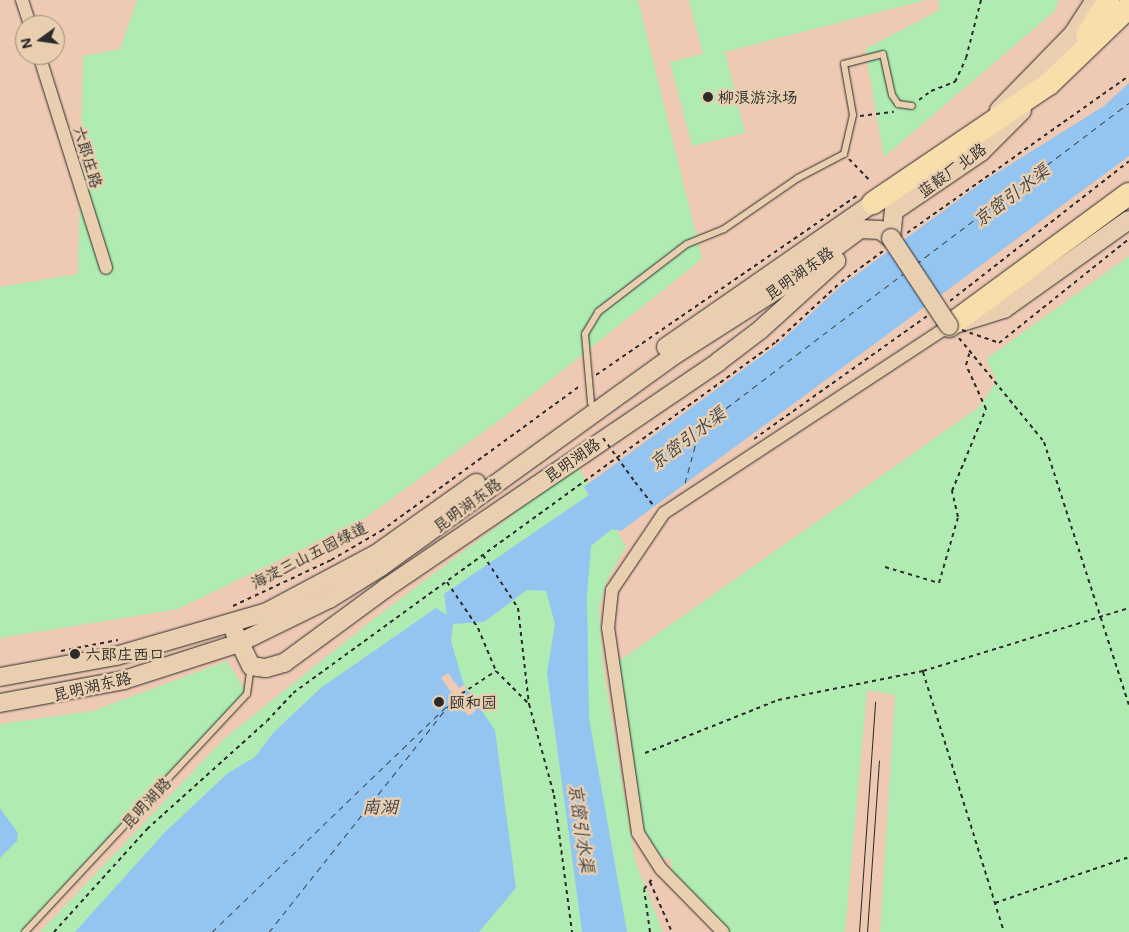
<!DOCTYPE html>
<html>
<head>
<meta charset="utf-8">
<style>
  body { margin:0 }
  #map { position:relative; width:1129px; height:932px; overflow:hidden; background:#eec9b3; font-family:Mali,"LXGW WenKai TC",sans-serif }
  div>[style] { position:absolute }
  .green>* { inset:0; background:#b0ecb2 }
  .water>* { inset:0; background:#94c5f0 }
  .pier>* { inset:0; background:#eec9b3 }
  .ferry>* { height:1px; margin-top:-0.5px; transform-origin:0; background:repeating-linear-gradient(90deg,#3b4249 0 6px,transparent 0 11px) }
  .path>* { height:2px; margin-top:-1px; transform-origin:0; background:repeating-linear-gradient(90deg,#2b2b2b 0 4px,transparent 0 8px) }
  .roads { filter:drop-shadow(0 0 1px #2b2b2b) drop-shadow(0 0 1px #2b2b2b) }
  .lane>* { height:6px; margin:-3px; padding:0 3px; transform-origin:3px; border-radius:3px; background:#e9cfb0 }
  .street>* { height:12px; margin:-6px; padding:0 6px; transform-origin:6px; border-radius:6px; background:#e9cfb0 }
  .secondary>* { height:18px; margin:-9px; padding:0 9px; transform-origin:9px; border-radius:9px; background:#e9cfb0 }
  .highway>* { height:22px; margin:-11px; padding:0 11px; transform-origin:11px; border-radius:11px; background:#f8deab }
  .tram>* { height:1px; margin:-0.5px; padding:0 0.5px; transform-origin:0.5px; border-radius:0.5px; background:#2b2b2b }
  .path-bridge>* { height:2px; margin-top:-1px; transform-origin:0; background:repeating-linear-gradient(90deg,#2b2b2b 0 4px,transparent 0 8px) }
  .bridges { filter:drop-shadow(0 0 1px #2b2b2b) drop-shadow(0 0 1px #2b2b2b) }
  .secondary-bridge>* { height:18px; margin:-9px; padding:0 9px; transform-origin:9px; border-radius:9px; background:#e9cfb0 }
  .dots>* { width:14px; height:14px; translate:-50% -50%; box-sizing:border-box; border:2px solid #e9cfb0; border-radius:50% }
  span { translate:-50% -50%; white-space:nowrap; text-align:center; line-height:1.15; -webkit-text-stroke:5px #e9cfb0; paint-order:stroke }
  .poi-label { font-size:16px; color:#2b2b2b }
  .left { translate:0 -50%; text-align:left }
  .street-label { font-size:16px; color:#2b2b2b }
  .water-label { font-size:18px; color:#3b4249; font-style:italic }
  .north { position:absolute; left:15px; top:15px; width:50px; height:50px; box-sizing:border-box; background:#e9cfb0; border:1px solid #9d8d7b; border-radius:50%; rotate:256deg; font-size:14px; font-weight:700; line-height:20px; text-align:center; color:#2b2b2b }
  .north::after { content:''; display:block; margin:auto; width:18px; height:22px; background:#2b2b2b; clip-path:polygon(50% 0,100% 100%,50% 72%,0 100%) }
</style>
</head>
<body>
<div id="map">
  <div class="green">
    <i style="clip-path:polygon(137px 0,638px 0,702px 259px,508px 414px,364px 519px,178px 609px,0 638px,0 287px,78px 274px,83px 56px,120px 49px)"></i>
    <i style="clip-path:polygon(689px 0,926px 0,725px 52px,745px 133px,692px 146px,670px 62px,703px 54px)"></i>
    <i style="clip-path:polygon(938px 0,1058px 0,1055px 11px,884px 157px,865px 49px,940px 10px)"></i>
    <i style="clip-path:polygon(1129px 256px,1129px 932px,880px 932px,895px 695px,867px 690px,845px 932px,725px 932px,674px 878px,670px 858px,661px 859px,639px 830px,615px 664px,979px 407px,997px 381px,986px 359px)"></i>
    <i style="clip-path:polygon(577px 466px,626px 546px,607px 580px,599px 608px,603px 667px,635px 861px,663px 932px,40px 932px,225px 738px,375px 618px)"></i>
    <i style="clip-path:polygon(227px 661px,247px 694px,25px 932px,0 932px,0 724px,93px 711px)"></i>
  </div>
  <div class="water">
    <i style="clip-path:polygon(1129px 83px,1129px 156px,621px 531px,612px 529px,591px 546px,587px 595px,589px 718px,627px 932px,582px 932px,547px 673px,555px 624px,546px 591px,527px 590px,484px 622px,453px 624px,451px 641px,464px 685px,495px 730px,516px 888px,479px 932px,75px 932px,165px 832px,228px 773px,255px 757px,274px 732px,322px 687px,436px 608px,447px 615px,444px 594px,589px 495px,584px 487px,778px 344px,841px 286px,987px 179px,1104px 106px)"></i>
    <i style="clip-path:polygon(0 808px,18px 833px,17px 841px,0 858px)"></i>
  </div>
  <div class="pier">
    <i style="clip-path:polygon(448px 673px,459px 688px,464px 685px,467px 689px,463px 693px,476px 711px,468px 716px,441px 678px)"></i>
  </div>
  <div class="ferry">
    <i style="left:916px;top:264px;width:267px;rotate:-37.1deg"></i>
    <i style="left:685px;top:483px;width:57px;rotate:-74.7deg"></i>
    <i style="left:700px;top:428px;width:255px;rotate:-37.2deg"></i>
    <i style="left:212px;top:932px;width:337px;rotate:-43.9deg"></i>
    <i style="left:269px;top:932px;width:293px;rotate:-51.6deg"></i>
  </div>
  <div class="path">
    <i style="left:919px;top:100px;width:15px;rotate:-37deg"></i>
    <i style="left:931px;top:91px;width:26px;rotate:-21deg"></i>
    <i style="left:955px;top:82px;width:26px;rotate:-65deg"></i>
    <i style="left:966px;top:58px;width:60px;rotate:-75.5deg"></i>
    <i style="left:860px;top:116px;width:34px;rotate:-7deg"></i>
    <i style="left:849px;top:159px;width:32px;rotate:46deg"></i>
    <i style="left:907px;top:233px;width:272px;rotate:-35.3deg"></i>
    <i style="left:950px;top:301px;width:227px;rotate:-38deg"></i>
    <i style="left:959px;top:338px;width:134px;rotate:50.7deg"></i>
    <i style="left:1044px;top:442px;width:276px;rotate:72.1deg"></i>
    <i style="left:596px;top:375px;width:318px;rotate:-34.5deg"></i>
    <i style="left:754px;top:439px;width:212px;rotate:-35.4deg"></i>
    <i style="left:635px;top:482px;width:31px;rotate:52deg"></i>
    <i style="left:483px;top:555px;width:64px;rotate:56.6deg"></i>
    <i style="left:518px;top:608px;width:97px;rotate:83.5deg"></i>
    <i style="left:885px;top:567px;width:56px;rotate:16.5deg"></i>
    <i style="left:939px;top:583px;width:69px;rotate:-73.9deg"></i>
    <i style="left:958px;top:517px;width:27px;rotate:-103deg"></i>
    <i style="left:952px;top:491px;width:89px;rotate:-67.5deg"></i>
    <i style="left:986px;top:409px;width:48px;rotate:-114.4deg"></i>
    <i style="left:966px;top:365px;width:15px;rotate:-74deg"></i>
    <i style="left:447px;top:582px;width:55px;rotate:56deg"></i>
    <i style="left:478px;top:628px;width:47px;rotate:67.3deg"></i>
    <i style="left:496px;top:671px;width:47px;rotate:45deg"></i>
    <i style="left:529px;top:704px;width:94px;rotate:74.6deg"></i>
    <i style="left:554px;top:795px;width:138px;rotate:82.5deg"></i>
    <i style="left:233px;top:606px;width:108px;rotate:-25.1deg"></i>
    <i style="left:331px;top:560px;width:58px;rotate:-30.1deg"></i>
    <i style="left:381px;top:531px;width:246px;rotate:-36.1deg"></i>
    <i style="left:61px;top:651px;width:58px;rotate:-10.9deg"></i>
    <i style="left:923px;top:672px;width:272px;rotate:72.7deg"></i>
    <i style="left:455px;top:698px;width:49px;rotate:-33.4deg"></i>
    <i style="left:645px;top:753px;width:143px;rotate:-21.7deg"></i>
    <i style="left:778px;top:700px;width:148px;rotate:-11.3deg"></i>
    <i style="left:923px;top:671px;width:215px;rotate:-17deg"></i>
    <i style="left:650px;top:882px;width:55px;rotate:66.3deg"></i>
    <i style="left:995px;top:903px;width:142px;rotate:-18.9deg"></i>
    <i style="left:54px;top:932px;width:139px;rotate:-47.9deg"></i>
    <i style="left:147px;top:829px;width:161px;rotate:-42deg"></i>
    <i style="left:267px;top:721px;width:38px;rotate:-47deg"></i>
    <i style="left:293px;top:693px;width:597px;rotate:-36.01deg"></i>
    <i style="left:776px;top:342px;width:88px;rotate:-42.7deg"></i>
    <i style="left:841px;top:282px;width:52px;rotate:-36.4deg"></i>
    <i style="left:650px;top:932px;width:43px;rotate:-97.9deg"></i>
    <i style="left:644px;top:889px;width:14px;rotate:-51deg"></i>
  </div>
  <div class="roads">
    <div class="lane">
      <i style="left:591px;top:403px;width:69px;rotate:-95deg"></i>
      <i style="left:585px;top:334px;width:26px;rotate:-59deg"></i>
      <i style="left:598px;top:312px;width:112px;rotate:-37.4deg"></i>
      <i style="left:687px;top:244px;width:40px;rotate:-22deg"></i>
      <i style="left:724px;top:229px;width:90px;rotate:-34.6deg"></i>
      <i style="left:798px;top:178px;width:52px;rotate:-27.6deg"></i>
      <i style="left:844px;top:154px;width:40px;rotate:-77deg"></i>
      <i style="left:853px;top:115px;width:52px;rotate:-100deg"></i>
      <i style="left:844px;top:64px;width:40px;rotate:-14.4deg"></i>
      <i style="left:883px;top:54px;width:42px;rotate:77.6deg"></i>
      <i style="left:892px;top:95px;width:11px;rotate:56deg"></i>
      <i style="left:898px;top:104px;width:14px;rotate:8deg"></i>
      <i style="left:25px;top:932px;width:325px;rotate:-47deg"></i>
      <i style="left:247px;top:694px;width:27px;rotate:-82deg"></i>
    </div>
    <div class="street">
      <i style="left:22px;top:0;width:26px;rotate:72deg"></i>
      <i style="left:39px;top:55px;width:223px;rotate:72.5deg"></i>
      <i style="left:723px;top:932px;width:88px;rotate:-134.5deg"></i>
      <i style="left:661px;top:869px;width:43px;rotate:-122.6deg"></i>
      <i style="left:638px;top:833px;width:207px;rotate:-98.3deg"></i>
      <i style="left:608px;top:628px;width:38px;rotate:-84deg"></i>
      <i style="left:612px;top:590px;width:93px;rotate:-56deg"></i>
      <i style="left:664px;top:513px;width:341px;rotate:-33.3deg"></i>
    </div>
    <div class="secondary">
      <i style="left:999px;top:110px;width:106px;rotate:-45.8deg"></i>
      <i style="left:1073px;top:34px;width:40px;rotate:-57.1deg"></i>
      <i style="left:891px;top:238px;width:27px;rotate:-84deg"></i>
      <i style="left:894px;top:211px;width:105px;rotate:-34.1deg"></i>
      <i style="left:981px;top:152px;width:58px;rotate:-45deg"></i>
      <i style="left:959px;top:323px;width:47px;rotate:-17.3deg"></i>
      <i style="left:1004px;top:309px;width:153px;rotate:-35.5deg"></i>
      <i style="left:666px;top:347px;width:252px;rotate:-34.8deg"></i>
      <i style="left:234px;top:631px;width:39px;rotate:64deg"></i>
      <i style="left:251px;top:666px;width:15px;rotate:8deg"></i>
      <i style="left:266px;top:668px;width:19px;rotate:-16deg"></i>
      <i style="left:284px;top:663px;width:127px;rotate:-36.3deg"></i>
      <i style="left:386px;top:588px;width:402px;rotate:-34.2deg"></i>
      <i style="left:718px;top:362px;width:53px;rotate:-37.3deg"></i>
      <i style="left:760px;top:330px;width:103px;rotate:-42.2deg"></i>
      <i style="left:0;top:677px;width:118px;rotate:-10.3deg"></i>
      <i style="left:116px;top:656px;width:157px;rotate:-16.2deg"></i>
      <i style="left:267px;top:612px;width:123px;rotate:-28deg"></i>
      <i style="left:376px;top:554px;width:123px;rotate:-35.4deg"></i>
      <i style="left:0;top:703px;width:126px;rotate:-10.5deg"></i>
      <i style="left:124px;top:680px;width:121px;rotate:-17.8deg"></i>
      <i style="left:239px;top:643px;width:100px;rotate:-26.1deg"></i>
      <i style="left:329px;top:599px;width:62px;rotate:-31.9deg"></i>
      <i style="left:382px;top:566px;width:362px;rotate:-35.8deg"></i>
      <i style="left:676px;top:354px;width:134px;rotate:-32.5deg"></i>
      <i style="left:789px;top:282px;width:89px;rotate:-36.7deg"></i>
      <i style="left:860px;top:229px;width:20px;rotate:3deg"></i>
      <i style="left:880px;top:230px;width:14px;rotate:36deg"></i>
    </div>
    <div class="highway">
      <i style="left:1087px;top:35px;width:41px;rotate:-57.8deg"></i>
      <i style="left:873px;top:203px;width:212px;rotate:-34.1deg"></i>
      <i style="left:1049px;top:84px;width:111px;rotate:-43.9deg"></i>
      <i style="left:949px;top:326px;width:223px;rotate:-36.3deg"></i>
    </div>
  </div>
  <div class="tram">
    <i style="left:859px;top:932px;width:231px;rotate:-86deg"></i>
    <i style="left:867px;top:932px;width:172px;rotate:-86deg"></i>
  </div>
  <div class="path-bridge">
    <i style="left:962px;top:330px;width:39px;rotate:19deg"></i>
    <i style="left:999px;top:343px;width:166px;rotate:-38.7deg"></i>
    <i style="left:603px;top:438px;width:54px;rotate:54deg"></i>
  </div>
  <div class="bridges">
    <div class="secondary-bridge">
      <i style="left:891px;top:238px;width:105px;rotate:56.6deg"></i>
    </div>
  </div>
  <div class="dots">
    <i style="left:708px;top:97px;background:#2b2b2b"></i>
    <i style="left:75px;top:654px;background:#2b2b2b"></i>
    <i style="left:439px;top:702px;background:#2b2b2b"></i>
  </div>
  <div class="poi-label">
    <span class="left" style="left:718px;top:97px">柳浪游泳场</span>
    <span class="left" style="left:85px;top:654px">六郎庄西口</span>
    <span class="left" style="left:449px;top:702px">颐和园</span>
  </div>
  <div class="street-label">
    <span style="left:88px;top:157px;rotate:73deg">六郎庄路</span>
    <span style="left:952px;top:170px;rotate:-36deg">蓝靛厂北路</span>
    <span style="left:799px;top:273px;rotate:-35deg">昆明湖东路</span>
    <span style="left:572px;top:460px;rotate:-35deg">昆明湖路</span>
    <span style="left:467px;top:505px;rotate:-36deg">昆明湖东路</span>
    <span style="left:309px;top:555px;rotate:-27deg">海淀三山五园绿道</span>
    <span style="left:92px;top:686px;rotate:-13deg">昆明湖东路</span>
    <span style="left:146px;top:803px;rotate:-47deg">昆明湖路</span>
  </div>
  <div class="water-label">
    <span style="left:1011px;top:195px;rotate:-37deg">京密引水渠</span>
    <span style="left:687px;top:438px;rotate:-37deg">京密引水渠</span>
    <span style="left:380px;top:806px">南湖</span>
    <span style="left:582px;top:828px;rotate:82deg">京密引水渠</span>
  </div>
  <div class="north">N</div>
</div>
</body>
</html>
